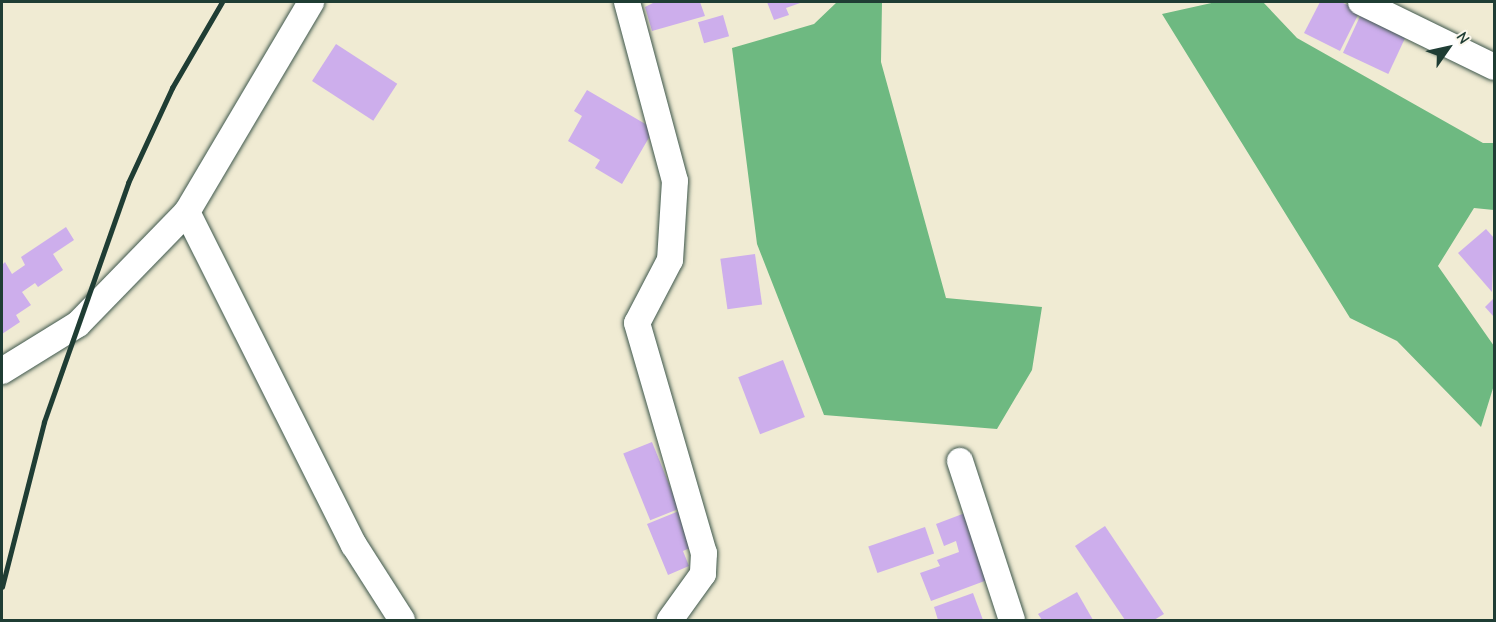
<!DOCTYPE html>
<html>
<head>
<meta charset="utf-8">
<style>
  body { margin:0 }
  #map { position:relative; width:1496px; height:622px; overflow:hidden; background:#f0ebd3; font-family:"Comic Neue",sans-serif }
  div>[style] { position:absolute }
  .forest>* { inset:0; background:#6eb981 }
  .building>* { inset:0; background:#cdaeec; transform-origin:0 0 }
  .roads { filter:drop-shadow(0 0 2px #3e574c) drop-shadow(0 0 2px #3e574c) }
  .minor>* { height:26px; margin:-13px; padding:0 13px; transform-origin:13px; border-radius:13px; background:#fff }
  .rail>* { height:4.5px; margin:-2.25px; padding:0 2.25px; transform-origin:2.25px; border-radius:2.25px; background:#1f3d34 }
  span { translate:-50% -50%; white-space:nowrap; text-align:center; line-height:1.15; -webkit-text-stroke:6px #fbf7ec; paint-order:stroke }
  .frame { position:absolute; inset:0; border:3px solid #1f3d34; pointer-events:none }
  .north { position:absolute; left:1418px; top:18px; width:60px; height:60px; -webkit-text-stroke:4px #fbf7ec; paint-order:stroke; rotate:56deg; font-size:16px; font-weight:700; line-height:24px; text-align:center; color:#1f3d34 }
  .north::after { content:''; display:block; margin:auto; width:21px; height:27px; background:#1f3d34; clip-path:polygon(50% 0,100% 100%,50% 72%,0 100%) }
</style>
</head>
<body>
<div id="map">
  <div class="forest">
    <i style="clip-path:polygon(837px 2px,882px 2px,881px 62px,946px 298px,1042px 307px,1032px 370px,997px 429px,824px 415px,757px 244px,732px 48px,814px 24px)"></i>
    <i style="clip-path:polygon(1216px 2px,1263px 2px,1297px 38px,1483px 143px,1494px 143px,1494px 210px,1474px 208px,1438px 266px,1494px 346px,1494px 385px,1481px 427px,1397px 341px,1350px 318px,1162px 14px)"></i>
  </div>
  <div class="building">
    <i style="clip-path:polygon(655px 2px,700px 2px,705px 16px,652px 31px,645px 7px)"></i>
    <i style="clip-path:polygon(767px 2px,803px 2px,786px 8px,789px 15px,774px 20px)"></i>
    <i style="clip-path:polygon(1320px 2px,1341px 2px,1360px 11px,1340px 51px,1304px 33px)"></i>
    <i style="left:1362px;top:12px;width:50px;height:45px;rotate:25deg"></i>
    <i style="left:723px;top:15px;width:22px;height:26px;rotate:74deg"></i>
    <i style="left:336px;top:44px;width:73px;height:44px;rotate:33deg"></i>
    <i style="clip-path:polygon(587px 90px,654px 129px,622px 184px,595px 168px,600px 160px,568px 141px,582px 116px,574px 111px)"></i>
    <i style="clip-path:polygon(66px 227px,74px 240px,53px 254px,63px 270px,38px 287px,35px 283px,22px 292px,31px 305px,16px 315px,20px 322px,2px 334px,2px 265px,5px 262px,12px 274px,25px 265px,21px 257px)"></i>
    <i style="clip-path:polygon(1486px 229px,1494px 238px,1492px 292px,1458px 253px)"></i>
    <i style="left:755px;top:254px;width:51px;height:35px;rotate:82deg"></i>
    <i style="clip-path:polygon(1494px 298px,1494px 317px,1485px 307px)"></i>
    <i style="left:783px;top:360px;width:61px;height:48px;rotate:69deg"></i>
    <i style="left:652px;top:442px;width:72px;height:31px;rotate:68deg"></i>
    <i style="clip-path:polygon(679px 511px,694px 546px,683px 551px,689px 566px,668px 575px,647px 524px)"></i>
    <i style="clip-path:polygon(965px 513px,990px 579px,931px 601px,920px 573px,940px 566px,937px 560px,959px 552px,956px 541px,944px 546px,936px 524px)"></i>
    <i style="clip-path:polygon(1105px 526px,1164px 614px,1154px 620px,1125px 620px,1075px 546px)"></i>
    <i style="left:925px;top:527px;width:28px;height:60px;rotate:71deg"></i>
    <i style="clip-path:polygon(1077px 592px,1093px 620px,1042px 620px,1038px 614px)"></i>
    <i style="clip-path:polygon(973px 593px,983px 620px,938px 620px,934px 607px)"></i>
  </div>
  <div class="roads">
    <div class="minor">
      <i style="left:627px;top:2px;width:185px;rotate:75deg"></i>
      <i style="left:675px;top:181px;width:79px;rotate:93.6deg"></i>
      <i style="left:670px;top:260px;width:71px;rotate:117.6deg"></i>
      <i style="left:637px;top:323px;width:240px;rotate:73.8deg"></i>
      <i style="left:704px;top:553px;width:21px;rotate:93deg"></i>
      <i style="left:703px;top:574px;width:57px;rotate:125.7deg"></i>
      <i style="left:1361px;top:2px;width:148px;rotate:26deg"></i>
      <i style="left:187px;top:212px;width:373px;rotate:63.4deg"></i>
      <i style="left:354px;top:545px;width:89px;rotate:57.4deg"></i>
      <i style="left:2px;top:371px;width:89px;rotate:-31.7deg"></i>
      <i style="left:78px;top:324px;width:156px;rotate:-45.8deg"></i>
      <i style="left:187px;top:212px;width:244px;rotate:-59.4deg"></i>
      <i style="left:960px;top:461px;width:167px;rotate:71.9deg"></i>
    </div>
  </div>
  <div class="rail">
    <i style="left:2px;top:587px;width:170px;rotate:-75.7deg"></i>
    <i style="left:44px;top:422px;width:253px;rotate:-70.6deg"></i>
    <i style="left:128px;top:183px;width:105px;rotate:-65.1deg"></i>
    <i style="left:172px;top:88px;width:99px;rotate:-59.8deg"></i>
  </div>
  <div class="frame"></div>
  <div class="north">N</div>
</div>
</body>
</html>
